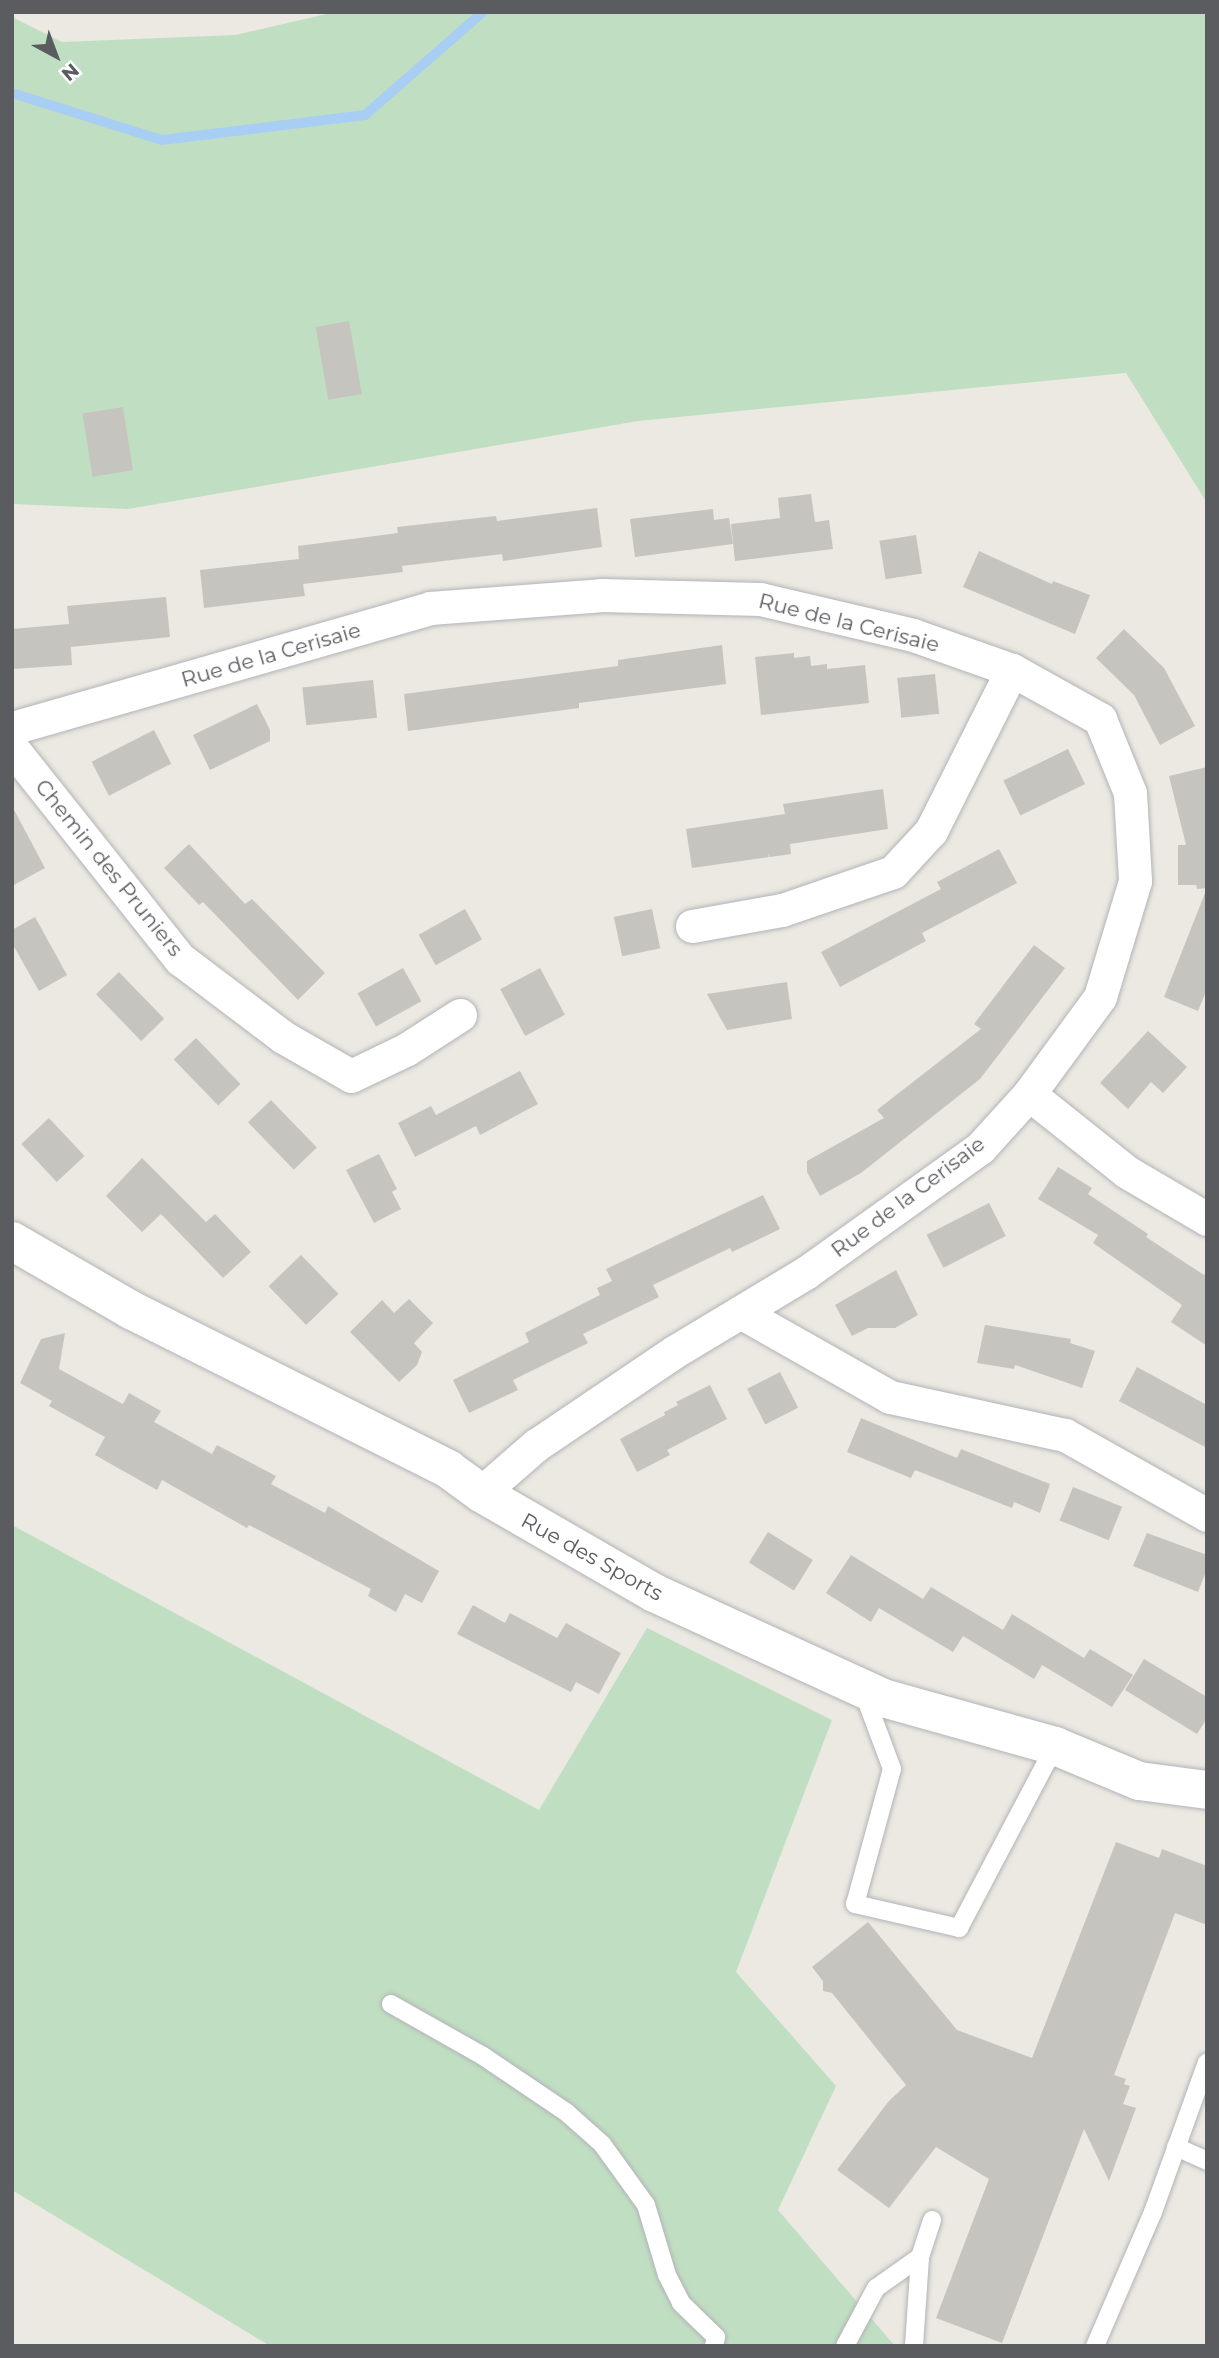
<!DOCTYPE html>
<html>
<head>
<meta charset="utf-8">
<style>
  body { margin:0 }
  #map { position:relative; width:1219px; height:2358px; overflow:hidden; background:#ebe9e1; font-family:Montserrat,sans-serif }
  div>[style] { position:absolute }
  .green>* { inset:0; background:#c0dfc2 }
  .stream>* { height:10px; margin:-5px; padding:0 5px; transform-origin:5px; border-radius:5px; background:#a8cff3 }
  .building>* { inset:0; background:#c6c4be; transform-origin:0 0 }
  .roads { filter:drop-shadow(0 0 2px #b2b3b7) drop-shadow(0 0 2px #b2b3b7) }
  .lane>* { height:18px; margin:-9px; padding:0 9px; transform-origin:9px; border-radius:9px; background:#fff }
  .street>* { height:33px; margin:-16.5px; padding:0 16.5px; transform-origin:16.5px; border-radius:16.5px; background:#fff }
  .secondary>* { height:38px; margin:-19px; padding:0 19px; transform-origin:19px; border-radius:19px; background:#fff }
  span { translate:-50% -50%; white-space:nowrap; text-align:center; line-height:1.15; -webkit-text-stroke:5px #fff; paint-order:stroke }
  .street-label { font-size:21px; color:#5a5c60 }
  .frame { position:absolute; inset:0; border:14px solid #5a5c60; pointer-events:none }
  .north { position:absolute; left:21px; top:21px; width:70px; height:70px; -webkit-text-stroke:5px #fff; paint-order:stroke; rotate:139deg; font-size:19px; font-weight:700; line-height:28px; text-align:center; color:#5a5c60 }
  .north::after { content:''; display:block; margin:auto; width:24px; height:32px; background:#5a5c60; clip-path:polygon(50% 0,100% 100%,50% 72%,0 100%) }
</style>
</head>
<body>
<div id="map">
  <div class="green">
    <i style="clip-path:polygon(335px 12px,1207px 12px,1207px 503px,1126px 373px,638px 421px,128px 509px,12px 504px,12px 17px,62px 42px,235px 35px)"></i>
    <i style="clip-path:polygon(12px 1525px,539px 1810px,647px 1628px,832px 1720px,736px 1972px,836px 2086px,778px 2210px,895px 2346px,270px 2346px,12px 2190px)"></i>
  </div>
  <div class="stream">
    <i style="left:12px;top:93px;width:157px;rotate:17.4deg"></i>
    <i style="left:162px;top:140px;width:205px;rotate:-7deg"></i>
    <i style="left:365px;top:115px;width:157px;rotate:-41.1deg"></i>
  </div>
  <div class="building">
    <i style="left:349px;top:321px;width:74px;height:34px;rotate:80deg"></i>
    <i style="left:123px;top:407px;width:64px;height:41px;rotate:81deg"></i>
    <i style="clip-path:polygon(811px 494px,815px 522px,829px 520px,833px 549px,735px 561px,731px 524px,780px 518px,778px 498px)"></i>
    <i style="clip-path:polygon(597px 508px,602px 547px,503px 561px,502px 554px,402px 566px,403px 572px,303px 584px,305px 596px,204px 608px,200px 570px,299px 559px,298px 546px,398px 533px,397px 527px,496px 516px,497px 521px)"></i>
    <i style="clip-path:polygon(713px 509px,714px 520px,729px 518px,733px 544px,635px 557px,630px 519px)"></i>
    <i style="left:916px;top:535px;width:39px;height:37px;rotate:81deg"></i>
    <i style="clip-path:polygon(979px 551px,1052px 584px,1053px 581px,1090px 595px,1075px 634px,963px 587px)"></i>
    <i style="clip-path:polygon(166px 597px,170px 637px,71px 647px,70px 634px,72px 665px,12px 669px,12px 629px,69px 624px,67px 606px)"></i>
    <i style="clip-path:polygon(1124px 629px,1164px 668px,1195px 726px,1160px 745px,1134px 695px,1096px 658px)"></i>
    <i style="clip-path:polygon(722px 645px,726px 684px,579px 703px,579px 708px,408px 731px,404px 694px,618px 666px,618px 660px)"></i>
    <i style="clip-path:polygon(794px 653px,794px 658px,810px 656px,811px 666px,827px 664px,827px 669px,865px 665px,869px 703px,761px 715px,755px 657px)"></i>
    <i style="left:935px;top:674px;width:40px;height:38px;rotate:84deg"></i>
    <i style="left:373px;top:680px;width:38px;height:71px;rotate:84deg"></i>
    <i style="clip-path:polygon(257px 704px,270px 730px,270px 741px,210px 770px,193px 735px)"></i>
    <i style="left:154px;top:730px;width:38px;height:70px;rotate:63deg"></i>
    <i style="left:1068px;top:749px;width:39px;height:72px;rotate:64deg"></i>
    <i style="clip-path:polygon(1207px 767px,1207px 888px,1197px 889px,1196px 885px,1178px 885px,1178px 845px,1186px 845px,1169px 776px)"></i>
    <i style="clip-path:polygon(883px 789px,888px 829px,790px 844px,791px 854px,770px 857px,768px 853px,769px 857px,692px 868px,686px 829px,785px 814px,783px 804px)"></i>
    <i style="clip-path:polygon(12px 806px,45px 868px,12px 886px)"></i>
    <i style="clip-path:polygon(189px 844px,245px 904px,252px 899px,325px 973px,298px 1000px,203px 902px,199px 905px,164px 868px)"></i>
    <i style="clip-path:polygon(999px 849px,1017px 883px,922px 933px,926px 941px,840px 987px,821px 952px,941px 889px,937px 882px)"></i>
    <i style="clip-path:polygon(1205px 893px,1207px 989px,1198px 1011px,1164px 997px)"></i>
    <i style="left:465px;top:909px;width:35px;height:53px;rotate:61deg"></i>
    <i style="left:652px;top:909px;width:40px;height:39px;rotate:78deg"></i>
    <i style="clip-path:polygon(35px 917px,67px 975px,39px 991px,12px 943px,12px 930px)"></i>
    <i style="clip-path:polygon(1034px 945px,1065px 968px,980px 1079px,861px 1173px,820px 1196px,807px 1172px,807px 1161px,884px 1118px,877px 1110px,981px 1029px,974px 1024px)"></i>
    <i style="left:403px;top:968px;width:38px;height:52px;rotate:61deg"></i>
    <i style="left:540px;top:968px;width:53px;height:45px;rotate:62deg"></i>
    <i style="left:119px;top:972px;width:65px;height:32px;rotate:46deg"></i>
    <i style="clip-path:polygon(787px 982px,792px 1019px,727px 1030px,707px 994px)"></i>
    <i style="clip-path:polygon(1148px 1031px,1187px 1067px,1163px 1093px,1151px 1082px,1128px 1109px,1100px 1083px)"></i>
    <i style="left:196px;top:1038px;width:64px;height:31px;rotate:46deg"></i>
    <i style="clip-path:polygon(520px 1071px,538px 1104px,480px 1135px,476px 1126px,415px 1157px,398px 1123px,431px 1106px,436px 1115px)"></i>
    <i style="left:271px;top:1100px;width:66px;height:32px;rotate:46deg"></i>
    <i style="left:49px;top:1118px;width:52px;height:38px;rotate:47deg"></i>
    <i style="clip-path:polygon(379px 1154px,397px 1189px,392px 1192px,401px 1209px,374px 1223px,346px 1170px)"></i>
    <i style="clip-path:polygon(142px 1158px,206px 1222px,215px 1214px,251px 1252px,223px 1278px,161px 1214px,142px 1232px,106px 1196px)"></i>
    <i style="clip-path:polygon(1058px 1167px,1092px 1188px,1088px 1194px,1148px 1234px,1146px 1237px,1204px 1275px,1207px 1271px,1207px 1346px,1171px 1322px,1182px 1305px,1093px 1243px,1098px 1235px,1038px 1199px)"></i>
    <i style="clip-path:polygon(763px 1195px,780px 1229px,732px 1252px,730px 1248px,653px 1285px,659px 1297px,583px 1334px,588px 1343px,513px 1380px,518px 1390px,469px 1413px,453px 1380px,529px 1342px,525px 1333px,600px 1295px,597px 1288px,612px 1281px,606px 1269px)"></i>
    <i style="left:989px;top:1203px;width:37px;height:70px;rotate:63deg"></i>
    <i style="left:301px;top:1255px;width:54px;height:45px;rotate:46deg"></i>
    <i style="clip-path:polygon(896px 1270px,918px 1315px,895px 1328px,868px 1328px,852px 1336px,835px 1305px)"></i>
    <i style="clip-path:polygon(409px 1299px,433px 1323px,414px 1343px,422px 1352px,417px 1365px,399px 1382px,350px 1332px,382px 1300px,394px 1313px)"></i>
    <i style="clip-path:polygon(985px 1325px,1071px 1339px,1070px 1343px,1095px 1351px,1082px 1388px,1015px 1365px,1014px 1369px,977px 1363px)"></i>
    <i style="clip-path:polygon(65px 1333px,59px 1369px,123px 1404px,129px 1393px,161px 1411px,154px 1422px,212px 1454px,217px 1445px,276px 1476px,271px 1484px,325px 1513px,328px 1506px,439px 1571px,422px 1603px,405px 1594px,396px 1612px,368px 1596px,371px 1589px,249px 1525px,247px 1528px,162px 1480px,157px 1490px,95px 1455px,105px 1437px,49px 1406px,52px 1401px,20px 1383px,41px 1339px)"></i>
    <i style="clip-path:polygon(1137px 1367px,1207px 1405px,1207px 1448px,1119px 1401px)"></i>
    <i style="left:780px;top:1372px;width:40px;height:37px;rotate:63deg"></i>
    <i style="clip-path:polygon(710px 1385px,727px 1419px,667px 1450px,670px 1455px,637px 1472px,620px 1439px,665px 1415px,664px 1412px,678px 1405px,676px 1402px)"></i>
    <i style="clip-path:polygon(861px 1418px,957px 1458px,961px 1449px,1050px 1484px,1040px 1513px,1014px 1502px,1012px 1508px,915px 1470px,911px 1478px,847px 1452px)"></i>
    <i style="left:1073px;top:1487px;width:53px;height:36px;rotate:22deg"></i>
    <i style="left:768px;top:1532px;width:53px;height:36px;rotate:32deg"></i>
    <i style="clip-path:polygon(1147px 1533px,1207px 1555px,1207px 1569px,1198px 1592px,1133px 1566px)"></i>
    <i style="clip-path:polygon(851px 1555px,923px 1599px,931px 1587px,1003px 1630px,1012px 1614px,1084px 1658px,1090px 1649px,1133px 1675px,1112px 1707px,1042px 1665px,1034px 1679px,963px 1636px,953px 1652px,879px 1608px,871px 1622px,826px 1593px)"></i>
    <i style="clip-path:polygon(473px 1605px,505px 1623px,510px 1613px,557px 1638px,566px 1623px,621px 1653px,599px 1694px,576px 1682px,571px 1692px,457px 1634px)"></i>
    <i style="clip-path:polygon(1144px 1659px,1207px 1697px,1207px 1718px,1197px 1734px,1125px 1690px)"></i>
    <i style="clip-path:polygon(1116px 1842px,1159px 1858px,1162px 1849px,1207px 1866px,1207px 1925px,1175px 1913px,1114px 2075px,1126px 2079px,1124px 2084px,1130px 2086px,1123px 2104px,1136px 2108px,1109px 2181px,1084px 2129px,1002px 2343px,936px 2318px,989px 2179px,936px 2147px,889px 2208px,837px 2170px,888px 2102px,906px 2085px,832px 1993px,823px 1991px,823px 1981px,812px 1967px,868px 1922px,957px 2030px,1032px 2058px)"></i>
  </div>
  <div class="roads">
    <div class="lane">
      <i style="left:864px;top:1694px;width:80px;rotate:69.5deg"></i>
      <i style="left:892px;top:1769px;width:140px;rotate:105.3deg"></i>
      <i style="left:855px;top:1904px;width:107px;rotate:13deg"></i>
      <i style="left:959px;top:1928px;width:206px;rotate:-62.2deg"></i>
      <i style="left:391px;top:2004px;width:106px;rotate:29.5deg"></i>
      <i style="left:483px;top:2056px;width:100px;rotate:34deg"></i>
      <i style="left:566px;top:2112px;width:48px;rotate:41.6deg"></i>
      <i style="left:602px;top:2144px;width:75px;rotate:54.2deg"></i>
      <i style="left:646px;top:2205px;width:73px;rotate:73.3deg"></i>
      <i style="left:667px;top:2275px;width:31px;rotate:63deg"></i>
      <i style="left:681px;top:2303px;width:49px;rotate:44.2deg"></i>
      <i style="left:716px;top:2337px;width:9px;rotate:103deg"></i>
      <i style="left:1176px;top:2147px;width:34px;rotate:24deg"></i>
      <i style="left:845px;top:2346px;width:66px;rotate:-61.9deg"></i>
      <i style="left:876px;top:2288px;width:54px;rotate:-35.2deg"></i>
      <i style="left:914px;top:2346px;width:89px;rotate:-86.1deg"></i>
      <i style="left:920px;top:2257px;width:39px;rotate:-72deg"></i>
      <i style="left:1095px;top:2346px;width:146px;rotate:-66.6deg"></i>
      <i style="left:1153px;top:2212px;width:159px;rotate:-70.2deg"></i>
    </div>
    <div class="street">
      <i style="left:12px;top:728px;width:435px;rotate:-16deg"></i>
      <i style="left:430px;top:608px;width:171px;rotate:-4.3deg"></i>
      <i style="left:601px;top:595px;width:159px;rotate:1.4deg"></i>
      <i style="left:760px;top:599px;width:157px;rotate:13.2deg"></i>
      <i style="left:913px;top:635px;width:105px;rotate:19.5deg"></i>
      <i style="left:1012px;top:670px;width:101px;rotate:29.1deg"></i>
      <i style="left:1100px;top:719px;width:80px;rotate:67.9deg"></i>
      <i style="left:1130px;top:793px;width:88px;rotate:86.7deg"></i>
      <i style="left:1135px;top:881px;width:121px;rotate:106.8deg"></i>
      <i style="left:1100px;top:997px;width:120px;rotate:126.2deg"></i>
      <i style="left:1029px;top:1094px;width:73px;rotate:132.2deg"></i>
      <i style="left:980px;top:1148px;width:213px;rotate:144.4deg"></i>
      <i style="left:807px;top:1272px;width:155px;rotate:149deg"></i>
      <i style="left:674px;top:1352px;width:166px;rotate:146deg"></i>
      <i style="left:536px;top:1445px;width:73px;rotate:138.9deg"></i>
      <i style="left:12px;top:748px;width:270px;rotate:51.5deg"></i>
      <i style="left:180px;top:959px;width:129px;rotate:37.1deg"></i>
      <i style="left:283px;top:1037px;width:78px;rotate:29.8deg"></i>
      <i style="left:351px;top:1076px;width:62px;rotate:-25.7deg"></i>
      <i style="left:407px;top:1049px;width:63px;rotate:-32.7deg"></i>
      <i style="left:692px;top:926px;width:91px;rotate:-10.1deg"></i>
      <i style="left:782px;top:910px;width:117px;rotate:-18.9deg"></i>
      <i style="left:893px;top:872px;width:56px;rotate:-47.2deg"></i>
      <i style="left:931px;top:831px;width:180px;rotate:-63.3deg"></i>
      <i style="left:1029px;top:1094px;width:125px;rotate:38.5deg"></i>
      <i style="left:1127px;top:1172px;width:93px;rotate:30.4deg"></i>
      <i style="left:742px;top:1313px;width:170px;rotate:29.6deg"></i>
      <i style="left:890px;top:1397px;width:179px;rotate:12.3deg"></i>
      <i style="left:1065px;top:1435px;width:163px;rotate:29.4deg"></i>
    </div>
    <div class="secondary">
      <i style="left:12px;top:1241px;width:138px;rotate:30.1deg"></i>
      <i style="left:131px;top:1310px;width:355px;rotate:26.6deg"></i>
      <i style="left:448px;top:1469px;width:41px;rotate:36deg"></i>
      <i style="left:481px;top:1493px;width:200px;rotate:30deg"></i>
      <i style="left:654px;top:1593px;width:252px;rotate:24.6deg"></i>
      <i style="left:883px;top:1698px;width:179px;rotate:15.6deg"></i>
      <i style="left:1055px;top:1746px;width:91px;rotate:22.6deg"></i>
      <i style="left:1139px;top:1781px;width:69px;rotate:7.5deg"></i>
    </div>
  </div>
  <div class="street-label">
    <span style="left:849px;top:623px;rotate:14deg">Rue de la Cerisaie</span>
    <span style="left:271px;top:655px;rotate:-16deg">Rue de la Cerisaie</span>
    <span style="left:109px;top:868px;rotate:51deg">Chemin des Pruniers</span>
    <span style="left:908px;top:1197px;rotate:-37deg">Rue de la Cerisaie</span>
    <span style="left:592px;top:1557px;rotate:29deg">Rue des Sports</span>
  </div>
  <div class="frame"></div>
  <div class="north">N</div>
</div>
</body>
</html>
